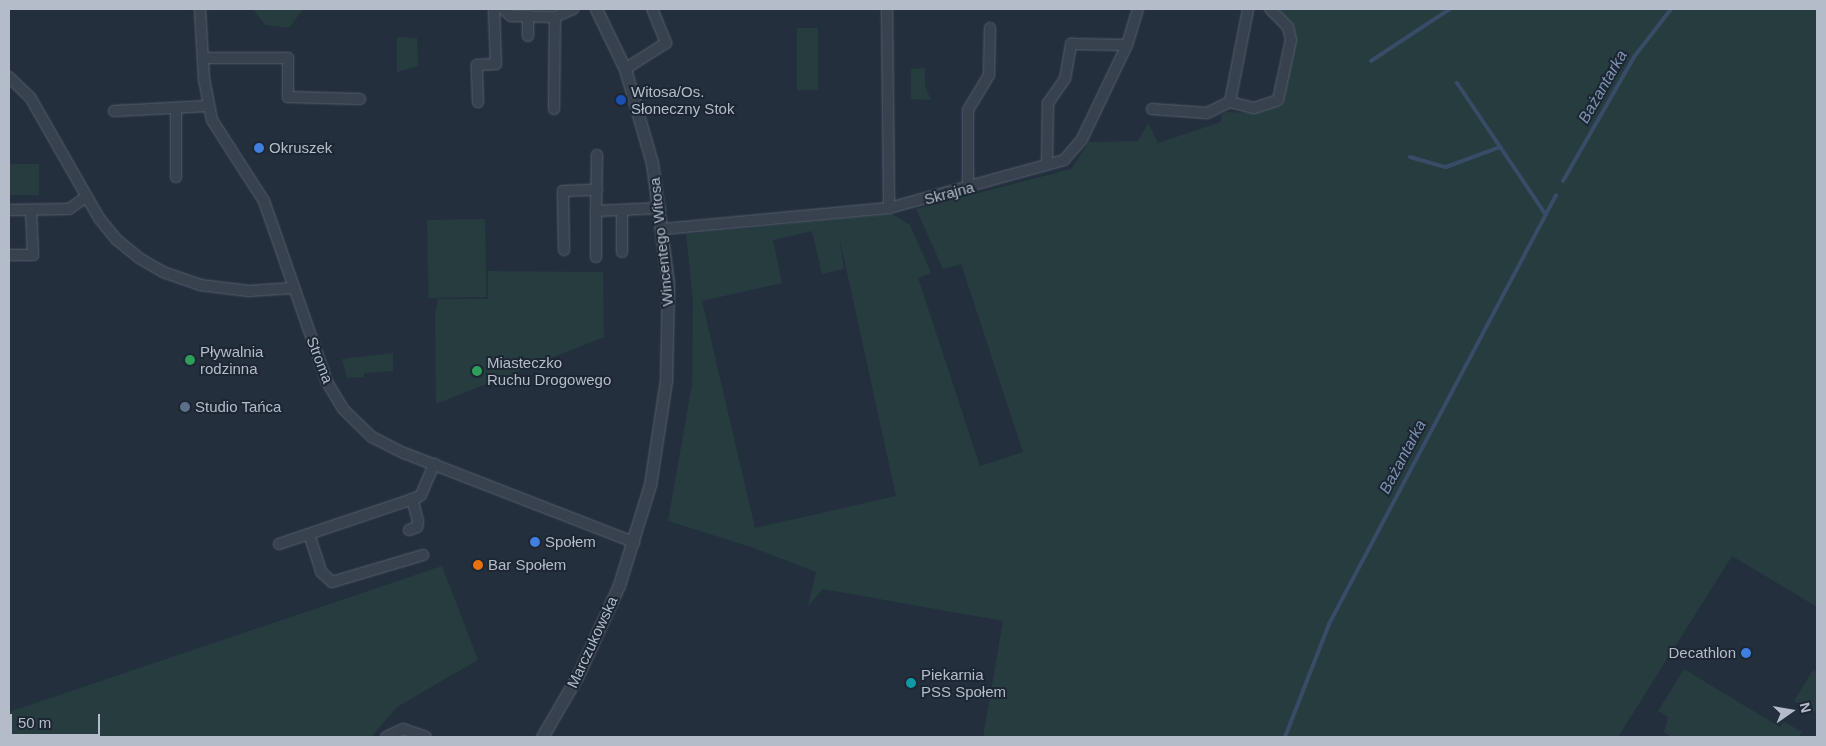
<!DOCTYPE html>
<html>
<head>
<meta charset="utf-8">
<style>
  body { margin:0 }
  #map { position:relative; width:1826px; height:746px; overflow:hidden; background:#242f3e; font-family:Arial,sans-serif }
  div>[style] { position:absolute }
  .green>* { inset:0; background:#263c3f; transform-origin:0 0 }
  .stream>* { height:4px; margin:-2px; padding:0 2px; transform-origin:2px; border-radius:2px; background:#394c67 }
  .roads { filter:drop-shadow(0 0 1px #565f6c) drop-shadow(0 0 1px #565f6c) }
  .minor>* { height:10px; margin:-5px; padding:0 5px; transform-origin:5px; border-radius:5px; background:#38414e }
  .tertiary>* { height:11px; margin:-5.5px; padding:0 5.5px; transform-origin:5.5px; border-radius:5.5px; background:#38414e }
  .dots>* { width:14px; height:14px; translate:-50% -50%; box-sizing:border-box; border:2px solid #1d2633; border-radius:50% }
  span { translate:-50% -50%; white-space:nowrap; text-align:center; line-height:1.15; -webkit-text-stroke:4px #1d2633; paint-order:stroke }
  .poi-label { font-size:15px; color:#b4bcc9 }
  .left { translate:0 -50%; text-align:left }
  .right { translate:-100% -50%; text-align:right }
  .street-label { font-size:15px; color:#b4bcc9 }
  .water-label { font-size:16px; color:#7c92b1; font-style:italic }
  .frame { position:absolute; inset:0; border:10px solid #b4bcc9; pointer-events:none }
  .north { position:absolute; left:1766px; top:686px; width:50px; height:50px; -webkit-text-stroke:4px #1d2633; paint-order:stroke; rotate:77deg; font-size:14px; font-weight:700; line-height:20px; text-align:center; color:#b4bcc9 }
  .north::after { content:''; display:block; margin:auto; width:18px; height:22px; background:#b4bcc9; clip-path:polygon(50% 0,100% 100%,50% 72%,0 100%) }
  .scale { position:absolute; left:10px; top:714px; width:90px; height:22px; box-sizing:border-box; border:2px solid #b4bcc9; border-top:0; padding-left:6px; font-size:15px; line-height:18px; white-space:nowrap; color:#b4bcc9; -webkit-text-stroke:4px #1d2633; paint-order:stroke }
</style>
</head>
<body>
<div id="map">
  <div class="green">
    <i style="clip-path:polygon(253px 9px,303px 9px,289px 28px,265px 25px)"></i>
    <i style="clip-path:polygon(evenodd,1279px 9px,1817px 9px,1817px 607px,1732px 556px,1618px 737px,983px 737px,1003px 621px,823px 589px,808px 606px,816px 572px,751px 547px,668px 521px,692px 384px,693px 301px,686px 234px,892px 214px,910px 225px,931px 273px,918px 278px,980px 466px,1023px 452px,961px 264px,943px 269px,916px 209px,1071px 169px,1089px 142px,1138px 141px,1148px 123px,1158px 143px,1221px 122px,1221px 115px,1226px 112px,1253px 113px,1283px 105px,1295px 30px,1279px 9px,812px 231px,822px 274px,844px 269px,839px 236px,896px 496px,755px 528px,702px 301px,782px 283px,773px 240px,812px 231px)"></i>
    <i style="left:797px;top:28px;width:21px;height:62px"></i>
    <i style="clip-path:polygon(397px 37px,417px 38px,418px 66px,397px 72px)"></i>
    <i style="clip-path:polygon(925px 68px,925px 86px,931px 100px,911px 99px,911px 69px)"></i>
    <i style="left:9px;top:164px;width:30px;height:31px"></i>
    <i style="left:485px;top:219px;width:78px;height:58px;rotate:89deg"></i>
    <i style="clip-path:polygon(488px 271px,603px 272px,604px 337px,436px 404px,435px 314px,438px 299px,488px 299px)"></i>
    <i style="clip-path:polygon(393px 353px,393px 371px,364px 373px,364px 377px,347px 378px,342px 359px)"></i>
    <i style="clip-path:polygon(442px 566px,478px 660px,397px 707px,371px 737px,9px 737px,9px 712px)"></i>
    <i style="clip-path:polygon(1684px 669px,1780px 727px,1784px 722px,1802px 732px,1799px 737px,1672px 737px,1664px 732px,1668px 717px,1658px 711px)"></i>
    <i style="clip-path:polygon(1813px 670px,1817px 673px,1817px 707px,1814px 713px,1794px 701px)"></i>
  </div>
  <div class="stream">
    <i style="left:1371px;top:61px;width:95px;rotate:-33.4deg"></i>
    <i style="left:1457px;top:83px;width:159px;rotate:56deg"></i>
    <i style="left:1410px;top:157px;width:37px;rotate:16deg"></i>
    <i style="left:1446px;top:167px;width:58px;rotate:-20.3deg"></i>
    <i style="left:1563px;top:181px;width:143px;rotate:-60.2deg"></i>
    <i style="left:1634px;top:57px;width:61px;rotate:-52.4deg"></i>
    <i style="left:1285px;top:737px;width:121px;rotate:-68.7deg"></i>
    <i style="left:1329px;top:624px;width:485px;rotate:-62.1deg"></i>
  </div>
  <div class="roads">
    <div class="minor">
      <i style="left:200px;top:9px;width:70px;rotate:86.7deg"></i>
      <i style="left:204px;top:79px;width:42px;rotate:79deg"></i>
      <i style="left:212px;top:120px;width:96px;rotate:57.3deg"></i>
      <i style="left:264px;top:201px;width:192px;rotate:70.8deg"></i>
      <i style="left:327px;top:382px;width:31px;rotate:59deg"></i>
      <i style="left:343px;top:409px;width:40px;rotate:44deg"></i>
      <i style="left:372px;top:437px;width:36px;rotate:27deg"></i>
      <i style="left:404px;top:453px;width:247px;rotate:21.2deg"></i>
      <i style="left:503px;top:9px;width:11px;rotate:41deg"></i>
      <i style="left:511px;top:16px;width:44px;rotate:1.3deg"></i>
      <i style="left:555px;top:17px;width:20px;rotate:-24deg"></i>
      <i style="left:887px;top:9px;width:199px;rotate:89.4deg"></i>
      <i style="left:528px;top:36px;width:20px;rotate:-90deg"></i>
      <i style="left:203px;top:58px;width:85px"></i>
      <i style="left:288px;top:58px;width:39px;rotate:90deg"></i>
      <i style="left:288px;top:97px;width:72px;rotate:1.6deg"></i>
      <i style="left:625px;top:69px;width:49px;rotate:-32.4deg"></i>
      <i style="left:666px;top:43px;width:37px;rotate:-112deg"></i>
      <i style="left:9px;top:77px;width:29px;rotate:44deg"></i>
      <i style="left:30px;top:97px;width:139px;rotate:60.3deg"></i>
      <i style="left:99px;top:218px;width:28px;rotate:51deg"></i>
      <i style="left:117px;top:240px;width:28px;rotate:39deg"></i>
      <i style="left:139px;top:258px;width:28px;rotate:30deg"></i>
      <i style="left:163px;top:272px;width:39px;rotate:19deg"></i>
      <i style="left:200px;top:285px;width:49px;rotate:7deg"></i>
      <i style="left:249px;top:291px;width:44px;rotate:-3.9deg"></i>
      <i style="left:478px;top:102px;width:37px;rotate:-92deg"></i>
      <i style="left:477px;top:65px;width:19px;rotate:-3deg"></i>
      <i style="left:496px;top:64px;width:55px;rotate:-92.1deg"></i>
      <i style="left:1230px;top:102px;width:25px;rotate:14deg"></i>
      <i style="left:1254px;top:108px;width:25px;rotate:-18deg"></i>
      <i style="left:1278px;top:100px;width:61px;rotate:-77.8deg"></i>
      <i style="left:1291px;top:40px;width:13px;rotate:-103deg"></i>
      <i style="left:1288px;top:27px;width:25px;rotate:-135deg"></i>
      <i style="left:554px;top:109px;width:92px;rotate:-89.4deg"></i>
      <i style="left:1152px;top:109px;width:55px;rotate:4.2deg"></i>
      <i style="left:1207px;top:113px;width:25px;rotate:-26deg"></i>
      <i style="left:1230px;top:102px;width:95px;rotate:-79deg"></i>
      <i style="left:176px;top:110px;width:67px;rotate:90deg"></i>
      <i style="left:114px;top:111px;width:94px;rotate:-3deg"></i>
      <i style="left:597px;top:155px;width:56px;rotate:91deg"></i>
      <i style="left:596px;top:211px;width:64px;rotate:-2.7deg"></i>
      <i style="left:1047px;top:164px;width:61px;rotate:-89.1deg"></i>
      <i style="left:1048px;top:103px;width:29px;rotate:-55deg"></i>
      <i style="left:1065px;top:79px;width:36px;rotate:-80deg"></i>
      <i style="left:1071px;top:44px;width:56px;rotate:1deg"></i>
      <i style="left:968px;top:188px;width:78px;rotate:-90deg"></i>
      <i style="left:968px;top:110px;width:41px;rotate:-59deg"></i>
      <i style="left:989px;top:75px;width:47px;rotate:-88.8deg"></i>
      <i style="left:9px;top:210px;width:60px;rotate:-1deg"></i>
      <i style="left:69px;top:209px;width:21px;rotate:-35deg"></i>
      <i style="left:596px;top:211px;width:46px;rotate:90deg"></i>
      <i style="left:663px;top:229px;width:227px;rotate:-5.3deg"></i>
      <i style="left:889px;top:208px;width:181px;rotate:-15.3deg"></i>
      <i style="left:1064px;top:160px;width:28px;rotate:-49deg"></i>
      <i style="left:1082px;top:139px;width:104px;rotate:-64.4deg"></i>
      <i style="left:1127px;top:45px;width:38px;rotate:-73deg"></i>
      <i style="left:564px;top:250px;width:59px;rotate:-91deg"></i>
      <i style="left:563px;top:191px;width:34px;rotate:-2deg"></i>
      <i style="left:622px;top:252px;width:42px;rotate:-90deg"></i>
      <i style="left:9px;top:255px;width:24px"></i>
      <i style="left:33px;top:255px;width:45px;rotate:-92.5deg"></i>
      <i style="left:409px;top:530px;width:9px;rotate:-21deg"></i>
      <i style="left:417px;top:527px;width:6px;rotate:-81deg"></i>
      <i style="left:418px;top:521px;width:23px;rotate:-105deg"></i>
      <i style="left:309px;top:534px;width:40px;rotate:72deg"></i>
      <i style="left:321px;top:572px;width:15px;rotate:42deg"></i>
      <i style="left:332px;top:582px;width:95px;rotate:-16.5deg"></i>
      <i style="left:279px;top:544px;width:145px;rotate:-18.6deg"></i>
      <i style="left:416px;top:498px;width:6px;rotate:-31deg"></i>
      <i style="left:421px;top:495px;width:34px;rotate:-67deg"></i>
      <i style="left:386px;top:737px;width:19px;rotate:-25deg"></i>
      <i style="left:403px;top:729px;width:24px;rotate:19deg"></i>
    </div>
    <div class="tertiary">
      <i style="left:542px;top:737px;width:72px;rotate:-59.9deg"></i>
      <i style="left:578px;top:675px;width:99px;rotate:-65.5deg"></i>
      <i style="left:619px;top:585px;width:105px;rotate:-72.8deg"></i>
      <i style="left:650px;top:485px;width:105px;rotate:-81.3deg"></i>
      <i style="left:666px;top:381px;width:98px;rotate:-88.8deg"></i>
      <i style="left:668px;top:283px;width:121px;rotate:-97.6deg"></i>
      <i style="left:652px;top:163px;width:98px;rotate:-106deg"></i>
      <i style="left:625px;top:69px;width:67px;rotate:-115.8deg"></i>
    </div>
  </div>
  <div class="dots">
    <i style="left:621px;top:100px;background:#1a4fb4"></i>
    <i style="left:259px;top:148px;background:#3f7fe0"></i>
    <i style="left:190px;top:360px;background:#2e9e5b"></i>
    <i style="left:477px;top:371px;background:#2e9e5b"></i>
    <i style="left:185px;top:407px;background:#5c6f8a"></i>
    <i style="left:535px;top:542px;background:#3f7fe0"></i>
    <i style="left:478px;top:565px;background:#e8710a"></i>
    <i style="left:1746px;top:653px;background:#3f7fe0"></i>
    <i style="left:911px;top:683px;background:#0f9aa8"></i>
  </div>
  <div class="poi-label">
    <span class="left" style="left:631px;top:100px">Witosa/Os.<br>Słoneczny Stok</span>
    <span class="left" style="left:269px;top:148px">Okruszek</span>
    <span class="left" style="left:200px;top:360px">Pływalnia<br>rodzinna</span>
    <span class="left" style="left:487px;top:371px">Miasteczko<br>Ruchu Drogowego</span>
    <span class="left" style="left:195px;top:407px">Studio Tańca</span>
    <span class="left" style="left:545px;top:542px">Społem</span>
    <span class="left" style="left:488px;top:565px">Bar Społem</span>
    <span class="right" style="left:1736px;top:653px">Decathlon</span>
    <span class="left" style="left:921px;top:683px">Piekarnia<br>PSS Społem</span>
  </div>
  <div class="street-label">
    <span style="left:949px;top:193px;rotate:-15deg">Skrajna</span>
    <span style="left:661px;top:242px;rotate:-96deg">Wincentego Witosa</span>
    <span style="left:320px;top:360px;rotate:69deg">Stroma</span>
    <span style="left:592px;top:642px;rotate:-65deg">Marczukowska</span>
  </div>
  <div class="water-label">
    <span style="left:1603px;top:87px;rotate:-60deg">Bażantarka</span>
    <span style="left:1403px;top:457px;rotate:-62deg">Bażantarka</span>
  </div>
  <div class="frame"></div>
  <div class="north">N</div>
  <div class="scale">50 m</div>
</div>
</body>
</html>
